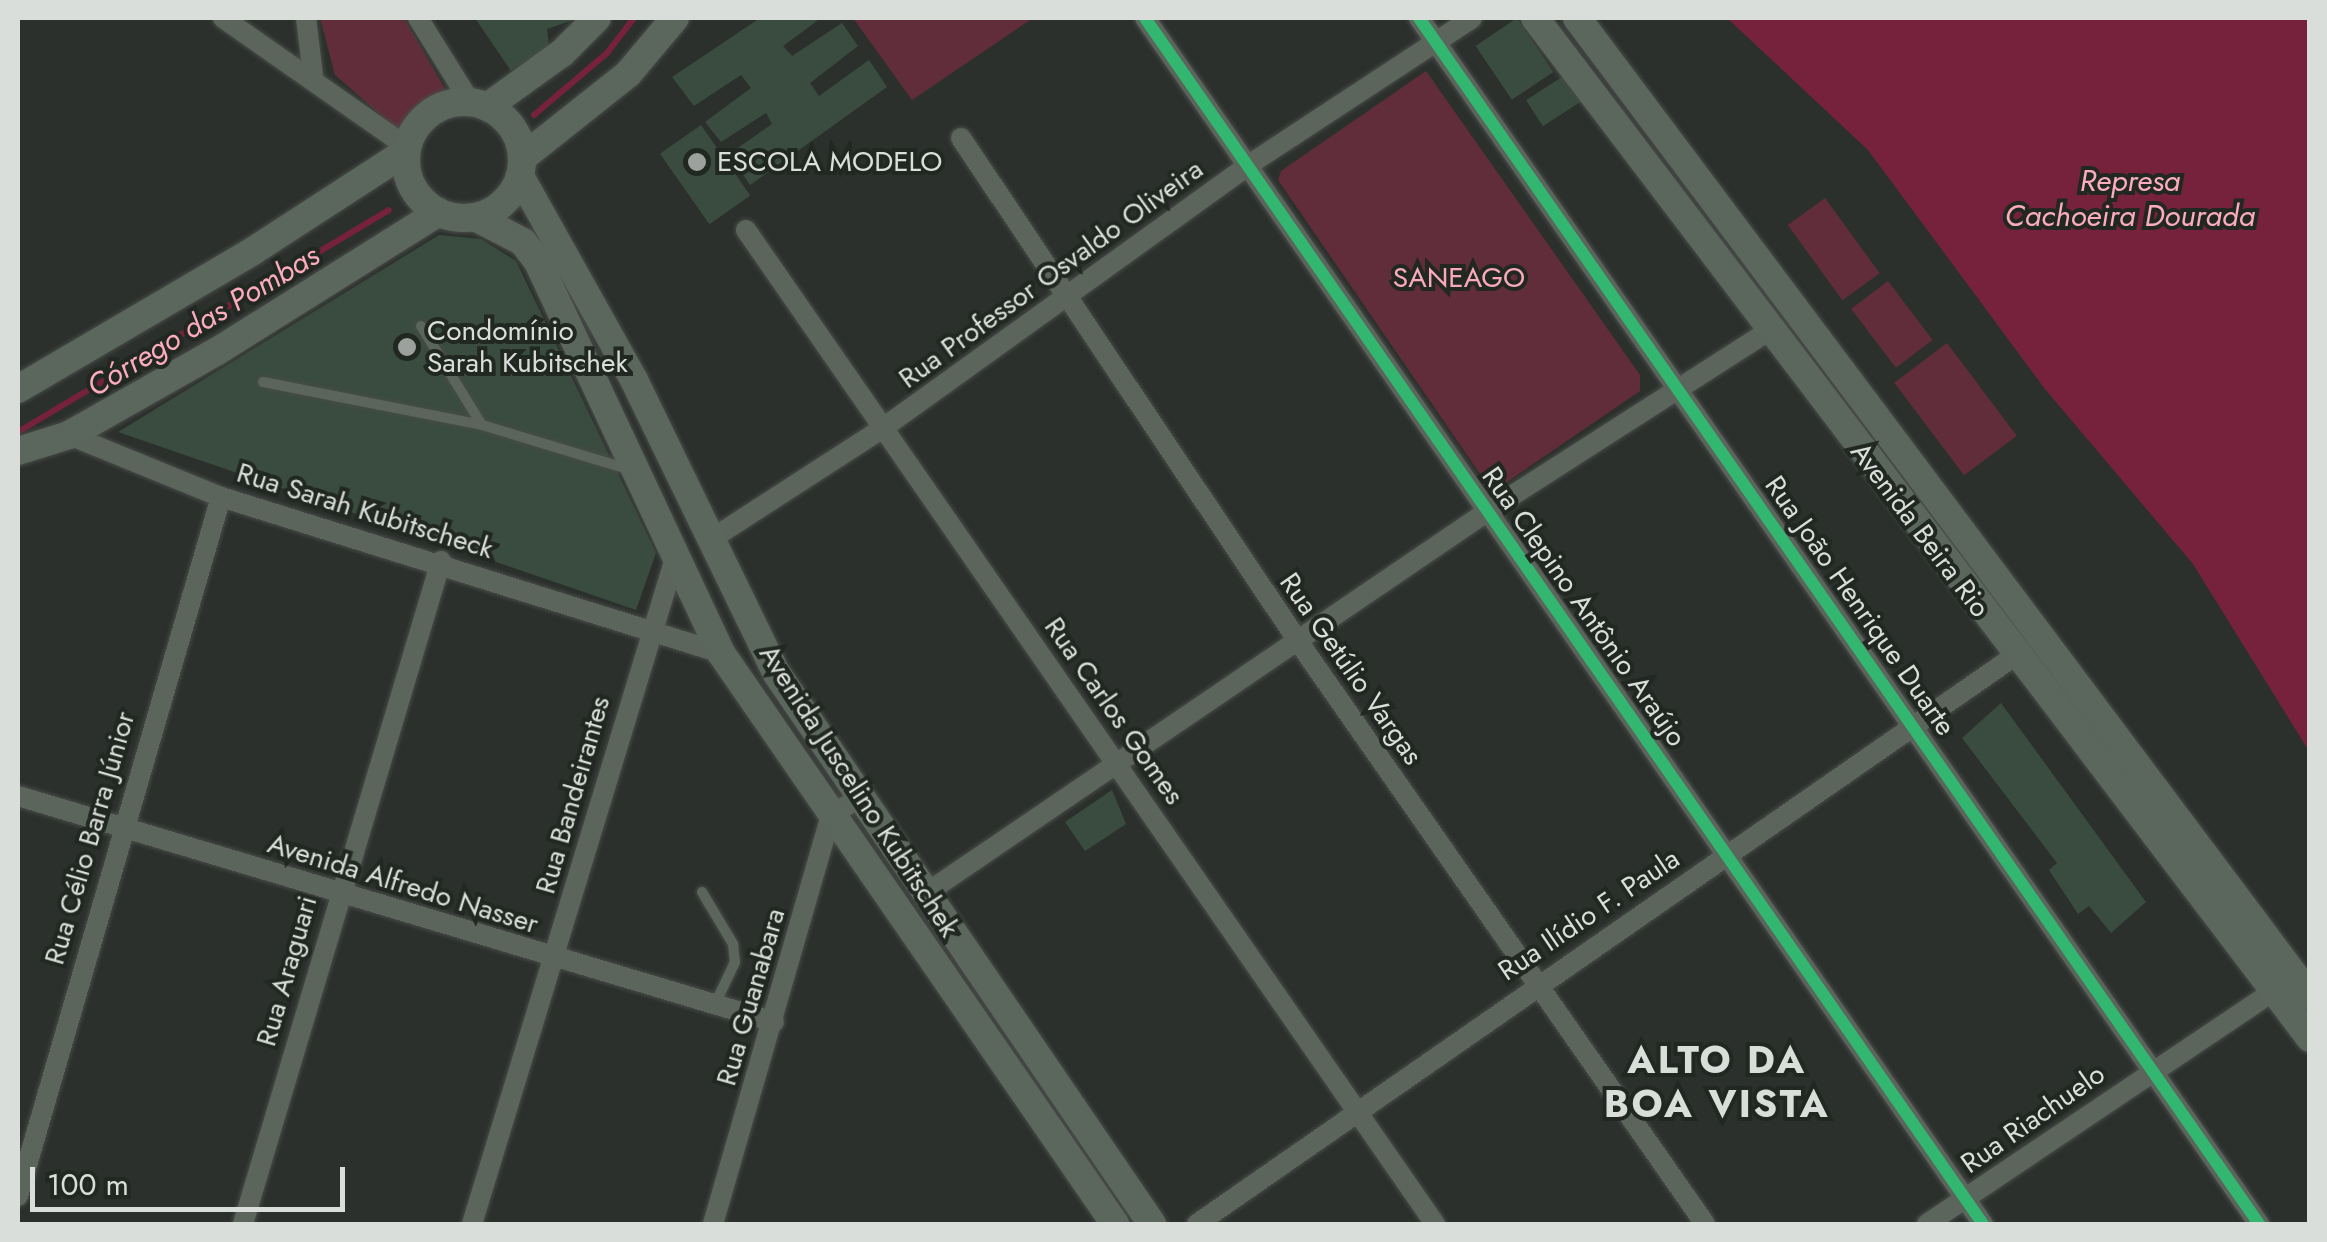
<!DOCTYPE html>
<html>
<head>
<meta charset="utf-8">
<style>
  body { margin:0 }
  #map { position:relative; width:2327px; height:1242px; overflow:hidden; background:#2b302c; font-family:Jost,sans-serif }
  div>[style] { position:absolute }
  .green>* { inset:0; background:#622d3a; transform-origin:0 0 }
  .water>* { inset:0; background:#77223d }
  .stream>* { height:6px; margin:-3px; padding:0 3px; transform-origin:3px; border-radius:3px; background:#77223d }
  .building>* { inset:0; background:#3a4c3f; transform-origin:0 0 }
  .roads { filter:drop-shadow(0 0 2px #484b49) drop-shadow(0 0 2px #484b49) }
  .lane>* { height:10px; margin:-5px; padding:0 5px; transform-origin:5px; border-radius:5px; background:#5b655c }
  .street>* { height:20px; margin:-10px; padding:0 10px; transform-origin:10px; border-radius:10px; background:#5b655c }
  .secondary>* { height:28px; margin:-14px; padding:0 14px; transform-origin:14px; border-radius:14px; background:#5b675c }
  .secondary>.ring { margin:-14px; padding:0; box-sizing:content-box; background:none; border:28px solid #5b675c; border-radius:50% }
  .cycleway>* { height:12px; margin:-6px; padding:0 6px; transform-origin:6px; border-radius:6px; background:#33b770 }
  .dots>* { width:28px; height:28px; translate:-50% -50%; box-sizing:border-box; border:5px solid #212721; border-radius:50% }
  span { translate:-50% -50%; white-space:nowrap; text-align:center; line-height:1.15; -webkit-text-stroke:8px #212721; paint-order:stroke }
  .poi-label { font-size:28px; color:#dadeda }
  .left { translate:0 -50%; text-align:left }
  .street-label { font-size:28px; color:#dadeda }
  .park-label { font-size:28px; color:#f9a9ba }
  .water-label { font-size:30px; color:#fcacbc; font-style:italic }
  .district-label { font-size:38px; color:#dadeda; font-weight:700; letter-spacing:2.5px }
  .frame { position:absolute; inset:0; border:20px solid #dadeda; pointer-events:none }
  .scale { position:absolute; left:30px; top:1167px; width:315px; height:45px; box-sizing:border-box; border:5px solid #dadeda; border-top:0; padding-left:12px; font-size:30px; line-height:35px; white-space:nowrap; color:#dadeda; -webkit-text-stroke:8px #212721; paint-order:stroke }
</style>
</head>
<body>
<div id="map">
  <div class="green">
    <i style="clip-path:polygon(320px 18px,404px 18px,448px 94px,422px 104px,399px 131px,335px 75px)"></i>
    <i style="clip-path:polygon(853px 18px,1033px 18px,912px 100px)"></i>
    <i style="clip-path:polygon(1426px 71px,1640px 375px,1640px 391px,1501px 486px,1487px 484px,1278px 180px,1281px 171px)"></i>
    <i style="left:1825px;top:198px;width:93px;height:46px;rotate:54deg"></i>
    <i style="left:1888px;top:281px;width:74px;height:46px;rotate:53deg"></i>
    <i style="left:1947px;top:343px;width:116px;height:66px;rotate:53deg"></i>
  </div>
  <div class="water">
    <i style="clip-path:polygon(1727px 18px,2309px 18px,2309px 751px,2193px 564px,2045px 389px,1868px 150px)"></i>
  </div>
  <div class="stream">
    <i style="left:534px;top:115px;width:96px;rotate:-40.3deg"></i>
    <i style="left:607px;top:53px;width:44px;rotate:-52.4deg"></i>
    <i style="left:18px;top:432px;width:432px;rotate:-30.9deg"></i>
  </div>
  <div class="building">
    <i style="clip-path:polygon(475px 18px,579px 18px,547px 29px,549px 46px,511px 71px)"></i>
    <i style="clip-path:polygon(760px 18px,821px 18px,783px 46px,792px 56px,842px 23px,858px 46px,810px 83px,819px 96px,869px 60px,887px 87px,750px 185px,729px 154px,772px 124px,766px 113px,721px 142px,705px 122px,751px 88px,741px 75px,694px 106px,672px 77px)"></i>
    <i style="left:1517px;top:18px;width:65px;height:50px;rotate:56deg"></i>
    <i style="left:1568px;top:73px;width:31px;height:50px;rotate:57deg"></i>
    <i style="left:701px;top:125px;width:86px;height:50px;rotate:55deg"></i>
    <i style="clip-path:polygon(439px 235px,481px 239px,516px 261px,656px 553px,636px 610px,118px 432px)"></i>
    <i style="clip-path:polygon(2001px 703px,2146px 902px,2111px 933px,2089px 906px,2078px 914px,2049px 870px,2057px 863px,1962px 738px)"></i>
    <i style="clip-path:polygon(1112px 790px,1126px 824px,1085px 851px,1065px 822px)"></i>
  </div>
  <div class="roads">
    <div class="lane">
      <i style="left:421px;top:326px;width:116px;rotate:58.4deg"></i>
      <i style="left:263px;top:382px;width:223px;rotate:11.1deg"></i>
      <i style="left:482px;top:425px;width:152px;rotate:16.8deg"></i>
      <i style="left:702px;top:892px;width:61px;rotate:59.2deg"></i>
      <i style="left:733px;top:944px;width:18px;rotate:84deg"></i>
      <i style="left:735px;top:962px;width:44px;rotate:115.4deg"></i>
    </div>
    <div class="street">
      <i style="left:223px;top:18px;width:225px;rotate:35deg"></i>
      <i style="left:306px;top:18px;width:57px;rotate:83deg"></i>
      <i style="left:418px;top:18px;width:100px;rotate:58.1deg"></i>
      <i style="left:1145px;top:18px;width:1469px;rotate:55.21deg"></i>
      <i style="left:1419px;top:18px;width:1470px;rotate:55.14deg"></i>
      <i style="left:961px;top:138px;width:609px;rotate:56.18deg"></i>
      <i style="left:1300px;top:644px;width:707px;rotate:55.07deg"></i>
      <i style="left:746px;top:230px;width:1209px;rotate:55.27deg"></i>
      <i style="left:69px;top:435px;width:164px;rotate:22.2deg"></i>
      <i style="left:221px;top:497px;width:524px;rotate:17.33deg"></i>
      <i style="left:710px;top:540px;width:206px;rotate:-32.9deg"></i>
      <i style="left:883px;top:428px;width:448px;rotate:-35.7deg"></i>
      <i style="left:1247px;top:166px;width:269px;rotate:-33.3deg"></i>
      <i style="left:18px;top:796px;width:789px;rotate:16.64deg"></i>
      <i style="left:925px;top:894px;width:677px;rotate:-34.23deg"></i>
      <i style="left:1485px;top:513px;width:336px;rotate:-32.7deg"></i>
      <i style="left:18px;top:1196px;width:728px;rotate:-73.81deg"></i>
      <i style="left:243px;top:1224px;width:692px;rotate:-73.37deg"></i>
      <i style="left:472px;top:1224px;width:699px;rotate:-73.04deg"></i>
      <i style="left:713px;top:1224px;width:426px;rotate:-73.9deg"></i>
      <i style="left:831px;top:815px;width:33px;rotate:-31deg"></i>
      <i style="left:1197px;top:1224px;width:997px;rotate:-34.79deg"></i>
      <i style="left:1927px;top:1224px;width:414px;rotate:-33.9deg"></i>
    </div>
    <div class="secondary">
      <i style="left:1535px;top:18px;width:1281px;rotate:52.77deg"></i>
      <i style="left:1577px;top:18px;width:1222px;rotate:53.15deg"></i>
      <i class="ring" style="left:406px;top:102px;width:88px;height:88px"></i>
      <i style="left:487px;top:107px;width:92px;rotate:-35.8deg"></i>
      <i style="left:562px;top:53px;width:49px;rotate:-45deg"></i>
      <i style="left:522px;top:158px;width:135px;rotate:-38.4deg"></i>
      <i style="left:628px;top:74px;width:73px;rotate:-50deg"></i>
      <i style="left:520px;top:176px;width:234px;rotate:60.8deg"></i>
      <i style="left:634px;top:380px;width:327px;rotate:64.1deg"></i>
      <i style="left:777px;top:674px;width:666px;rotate:55.71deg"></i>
      <i style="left:475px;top:217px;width:54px;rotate:27.5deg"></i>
      <i style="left:523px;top:242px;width:25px;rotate:53deg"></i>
      <i style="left:538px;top:262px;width:432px;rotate:64.9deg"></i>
      <i style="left:721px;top:653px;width:694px;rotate:55.39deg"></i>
      <i style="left:18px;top:389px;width:273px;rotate:-30.4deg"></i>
      <i style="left:253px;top:251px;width:180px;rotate:-33deg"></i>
      <i style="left:18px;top:451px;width:53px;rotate:-17.4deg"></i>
      <i style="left:69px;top:435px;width:169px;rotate:-29.5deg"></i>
      <i style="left:216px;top:352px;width:263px;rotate:-32.1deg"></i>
    </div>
  </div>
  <div class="cycleway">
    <i style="left:1145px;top:18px;width:1469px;rotate:55.21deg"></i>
    <i style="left:1419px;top:18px;width:1470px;rotate:55.14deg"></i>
  </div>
  <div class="dots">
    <i style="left:697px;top:162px;background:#9da19d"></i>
    <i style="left:407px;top:347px;background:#9da19d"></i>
  </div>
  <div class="poi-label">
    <span class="left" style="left:717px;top:162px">ESCOLA MODELO</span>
    <span class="left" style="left:427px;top:347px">Condomínio<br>Sarah Kubitschek</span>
  </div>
  <div class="street-label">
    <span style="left:1051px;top:274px;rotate:-36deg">Rua Professor Osvaldo Oliveira</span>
    <span style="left:365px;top:511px;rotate:17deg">Rua Sarah Kubitscheck</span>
    <span style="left:1920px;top:530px;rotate:53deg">Avenida Beira Rio</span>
    <span style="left:1860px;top:606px;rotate:55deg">Rua João Henrique Duarte</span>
    <span style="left:1584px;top:607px;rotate:55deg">Rua Clepino Antônio Araújo</span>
    <span style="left:1351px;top:669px;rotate:55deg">Rua Getúlio Vargas</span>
    <span style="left:1114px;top:711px;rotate:55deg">Rua Carlos Gomes</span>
    <span style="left:859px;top:791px;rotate:57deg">Avenida Juscelino Kubitschek</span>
    <span style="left:573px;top:795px;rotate:-74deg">Rua Bandeirantes</span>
    <span style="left:90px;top:838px;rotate:-74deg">Rua Célio Barra Júnior</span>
    <span style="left:403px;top:884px;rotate:17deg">Avenida Alfredo Nasser</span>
    <span style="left:1589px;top:915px;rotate:-34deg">Rua Ilídio F. Paula</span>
    <span style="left:287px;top:971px;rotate:-74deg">Rua Araguari</span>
    <span style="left:751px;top:997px;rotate:-74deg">Rua Guanabara</span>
    <span style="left:2033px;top:1119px;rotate:-35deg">Rua Riachuelo</span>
  </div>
  <div class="park-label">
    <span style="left:1459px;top:278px">SANEAGO</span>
  </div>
  <div class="water-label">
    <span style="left:2130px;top:198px">Represa<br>Cachoeira Dourada</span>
    <span style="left:203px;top:321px;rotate:-31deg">Córrego das Pombas</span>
  </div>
  <div class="district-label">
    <span style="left:1717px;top:1082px">ALTO DA<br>BOA VISTA</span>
  </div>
  <div class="frame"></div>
  <div class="scale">100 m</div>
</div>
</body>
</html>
